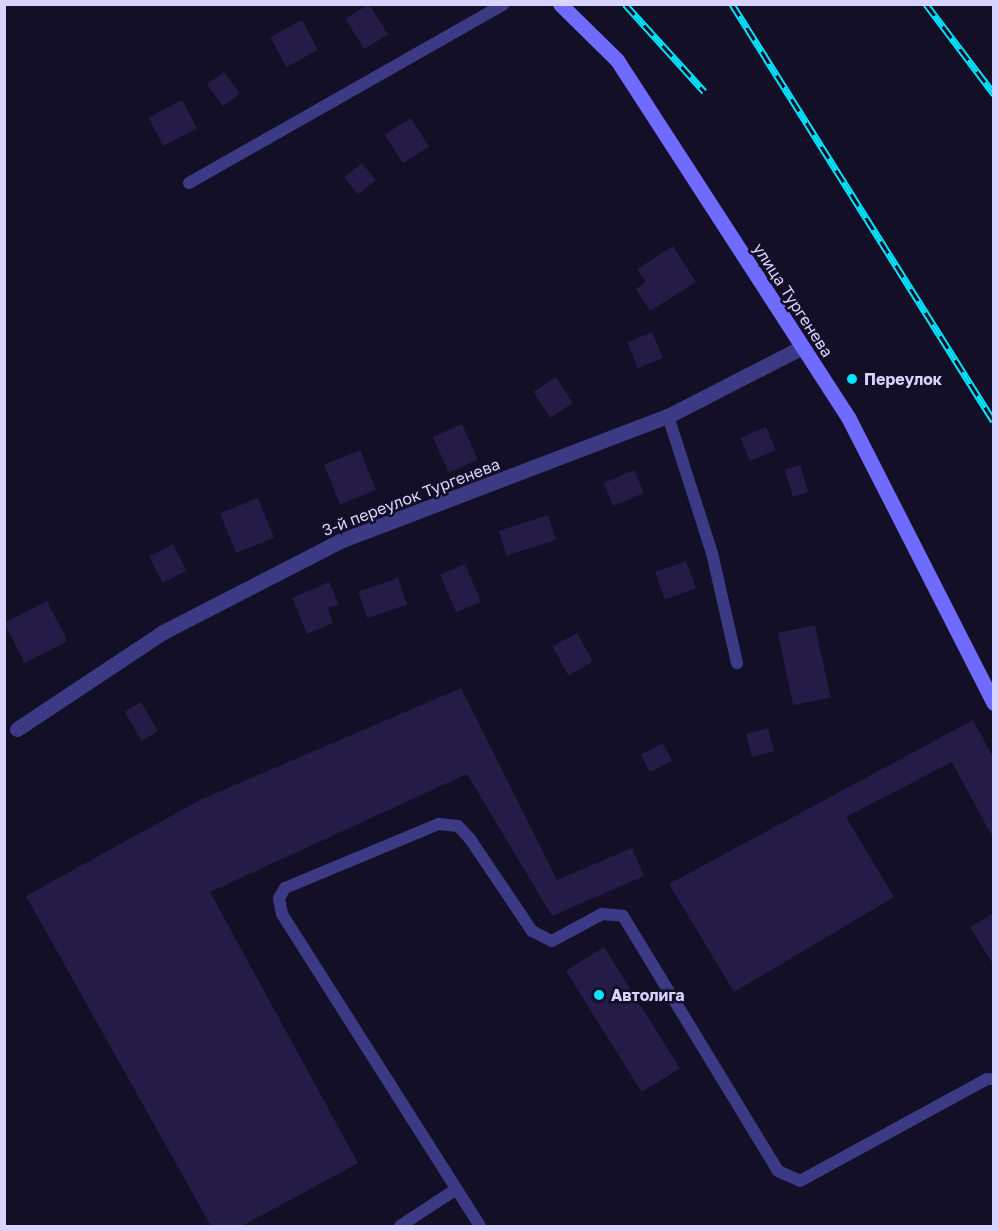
<!DOCTYPE html>
<html>
<head>
<meta charset="utf-8">
<style>
  body { margin:0 }
  #map { position:relative; width:998px; height:1231px; overflow:hidden; background:#130f26; font-family:"Golos Text",sans-serif }
  div>[style] { position:absolute }
  .building>* { inset:0; background:#241b47; transform-origin:0 0 }
  .lane>* { height:12px; margin:-6px; padding:0 6px; transform-origin:6px; border-radius:6px; background:#3d3a85 }
  .street>* { height:15px; margin:-7.5px; padding:0 7.5px; transform-origin:7.5px; border-radius:7.5px; background:#3d3a85 }
  .secondary>* { height:15px; margin:-7.5px; padding:0 7.5px; transform-origin:7.5px; border-radius:7.5px; background:#6f6bff }
  .rail>* { height:7px; margin-top:-3.5px; transform-origin:0; background:repeating-linear-gradient(90deg,#130f26 0 14px,#00e5ff 0 28px); box-sizing:border-box; border-block:2px solid #00e5ff }
  .dots>* { width:16px; height:16px; translate:-50% -50%; box-sizing:border-box; border:3px solid #130f26; border-radius:50% }
  span { translate:-50% -50%; white-space:nowrap; text-align:center; line-height:1.15; -webkit-text-stroke:5px #130f26; paint-order:stroke }
  .street-label { font-size:16px; color:#d9d4ff }
  .poi-label { font-size:16px; color:#d9d4ff; font-weight:700 }
  .left { translate:0 -50%; text-align:left }
  .frame { position:absolute; inset:0; border:6px solid #d9d4ff; pointer-events:none }
</style>
</head>
<body>
<div id="map">
  <div class="building">
    <i style="left:369px;top:4px;width:36px;height:28px;rotate:58deg"></i>
    <i style="left:302px;top:20px;width:34px;height:36px;rotate:62deg"></i>
    <i style="left:224px;top:72px;width:27px;height:21px;rotate:54deg"></i>
    <i style="left:182px;top:100px;width:32px;height:38px;rotate:62deg"></i>
    <i style="left:411px;top:118px;width:34px;height:31px;rotate:58deg"></i>
    <i style="left:362px;top:163px;width:22px;height:23px;rotate:51deg"></i>
    <i style="clip-path:polygon(673px 246px,696px 282px,650px 311px,636px 289px,646px 282px,637px 269px)"></i>
    <i style="left:652px;top:332px;width:28px;height:27px;rotate:67deg"></i>
    <i style="left:556px;top:377px;width:31px;height:27px;rotate:57deg"></i>
    <i style="left:462px;top:424px;width:39px;height:32px;rotate:66deg"></i>
    <i style="left:766px;top:427px;width:25px;height:28px;rotate:67deg"></i>
    <i style="left:360px;top:450px;width:43px;height:39px;rotate:68deg"></i>
    <i style="left:800px;top:465px;width:28px;height:16px;rotate:73deg"></i>
    <i style="left:634px;top:470px;width:25px;height:33px;rotate:67deg"></i>
    <i style="left:258px;top:498px;width:43px;height:41px;rotate:68deg"></i>
    <i style="left:548px;top:515px;width:26px;height:52px;rotate:72deg"></i>
    <i style="left:173px;top:544px;width:30px;height:27px;rotate:63deg"></i>
    <i style="left:686px;top:561px;width:29px;height:33px;rotate:70deg"></i>
    <i style="left:465px;top:564px;width:41px;height:27px;rotate:67deg"></i>
    <i style="left:398px;top:578px;width:28px;height:42px;rotate:71deg"></i>
    <i style="clip-path:polygon(329px 582px,339px 604px,328px 608px,333px 623px,307px 634px,292px 598px)"></i>
    <i style="left:47px;top:601px;width:45px;height:48px;rotate:63deg"></i>
    <i style="left:815px;top:625px;width:74px;height:38px;rotate:78deg"></i>
    <i style="left:577px;top:633px;width:33px;height:28px;rotate:61deg"></i>
    <i style="clip-path:polygon(461px 688px,557px 880px,632px 848px,644px 876px,552px 916px,467px 774px,210px 892px,358px 1163px,242px 1226px,211px 1226px,26px 896px,200px 800px)"></i>
    <i style="left:141px;top:702px;width:34px;height:19px;rotate:60deg"></i>
    <i style="clip-path:polygon(973px 720px,994px 759px,994px 840px,952px 762px,846px 817px,894px 897px,734px 992px,669px 884px)"></i>
    <i style="left:768px;top:728px;width:24px;height:23px;rotate:75deg"></i>
    <i style="left:663px;top:743px;width:20px;height:25px;rotate:63deg"></i>
    <i style="clip-path:polygon(994px 913px,994px 966px,970px 927px)"></i>
    <i style="left:604px;top:947px;width:143px;height:45px;rotate:58deg"></i>
  </div>
  <div class="lane">
    <i style="left:189px;top:183px;width:362px;rotate:-29.6deg"></i>
    <i style="left:668px;top:416px;width:144px;rotate:72.2deg"></i>
    <i style="left:712px;top:553px;width:113px;rotate:77.2deg"></i>
    <i style="left:400px;top:1226px;width:66px;rotate:-33.2deg"></i>
    <i style="left:480px;top:1226px;width:370px;rotate:-122.4deg"></i>
    <i style="left:282px;top:914px;width:16px;rotate:-101deg"></i>
    <i style="left:279px;top:898px;width:12px;rotate:-59deg"></i>
    <i style="left:285px;top:888px;width:167px;rotate:-22.6deg"></i>
    <i style="left:439px;top:824px;width:19px;rotate:6deg"></i>
    <i style="left:458px;top:826px;width:18px;rotate:47deg"></i>
    <i style="left:470px;top:839px;width:111px;rotate:56deg"></i>
    <i style="left:532px;top:931px;width:22px;rotate:27deg"></i>
    <i style="left:552px;top:941px;width:57px;rotate:-28.4deg"></i>
    <i style="left:602px;top:914px;width:21px;rotate:5deg"></i>
    <i style="left:623px;top:916px;width:298px;rotate:58.7deg"></i>
    <i style="left:778px;top:1171px;width:24px;rotate:24deg"></i>
    <i style="left:800px;top:1181px;width:213px;rotate:-28.6deg"></i>
    <i style="left:987px;top:1079px;width:7px"></i>
  </div>
  <div class="street">
    <i style="left:17px;top:729px;width:175px;rotate:-33.6deg"></i>
    <i style="left:163px;top:632px;width:199px;rotate:-27.2deg"></i>
    <i style="left:340px;top:541px;width:351px;rotate:-20.9deg"></i>
    <i style="left:668px;top:416px;width:151px;rotate:-27.2deg"></i>
  </div>
  <div class="secondary">
    <i style="left:560px;top:4px;width:80px;rotate:44.5deg"></i>
    <i style="left:617px;top:60px;width:425px;rotate:57.1deg"></i>
    <i style="left:848px;top:417px;width:321px;rotate:63deg"></i>
  </div>
  <div class="rail">
    <i style="left:625px;top:4px;width:118px;rotate:47.8deg"></i>
    <i style="left:732px;top:4px;width:492px;rotate:57.9deg"></i>
    <i style="left:926px;top:4px;width:113px;rotate:52.9deg"></i>
  </div>
  <div class="dots">
    <i style="left:852px;top:379px;background:#00e5ff"></i>
    <i style="left:599px;top:995px;background:#00e5ff"></i>
  </div>
  <div class="street-label">
    <span style="left:793px;top:300px;rotate:57deg">улица Тургенева</span>
    <span style="left:411px;top:497px;rotate:-21deg">3-й переулок Тургенева</span>
  </div>
  <div class="poi-label">
    <span class="left" style="left:864px;top:379px">Переулок</span>
    <span class="left" style="left:611px;top:995px">Автолига</span>
  </div>
  <div class="frame"></div>
</div>
</body>
</html>
